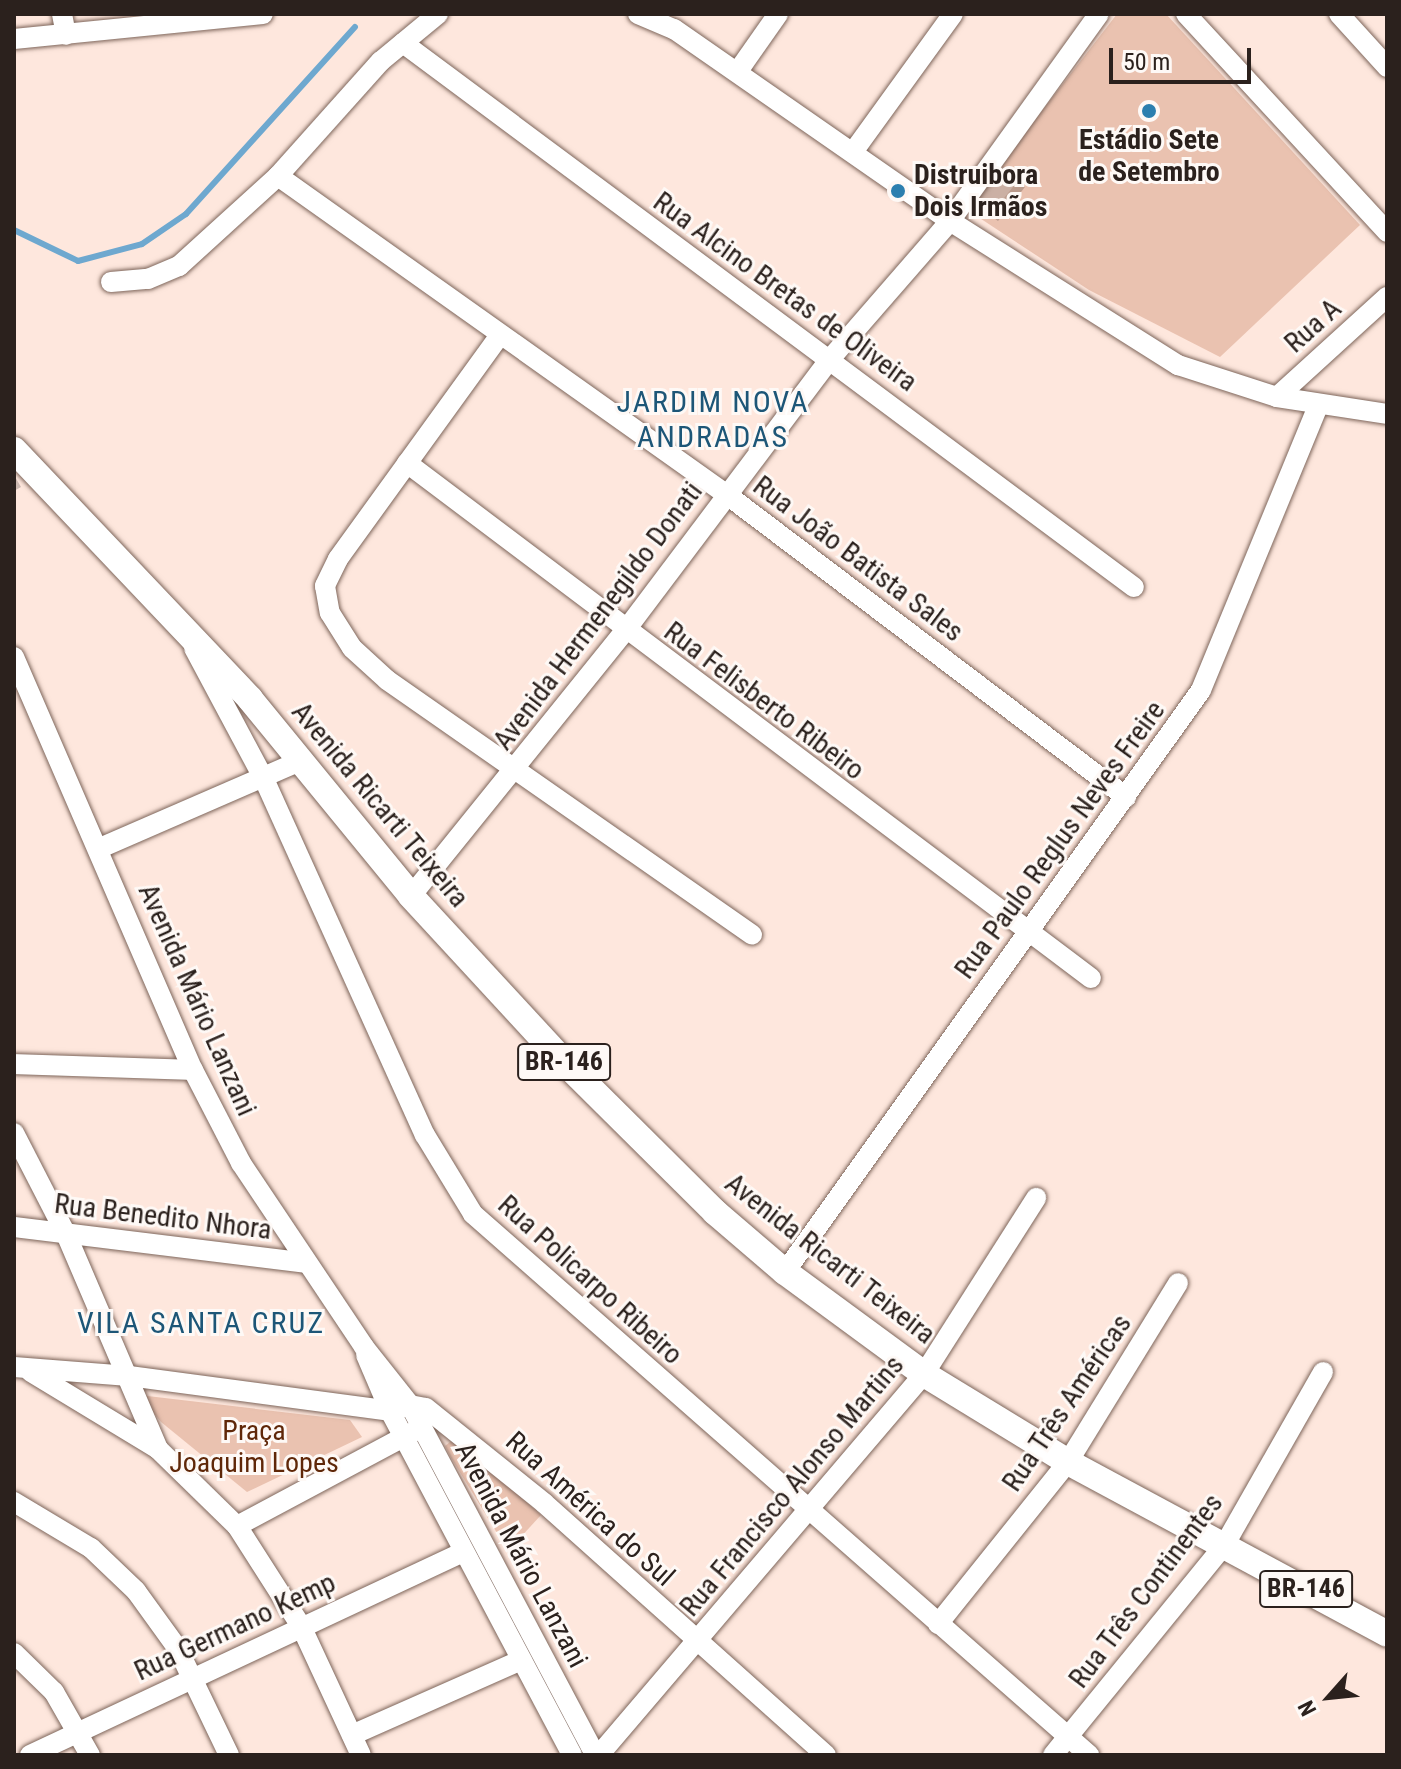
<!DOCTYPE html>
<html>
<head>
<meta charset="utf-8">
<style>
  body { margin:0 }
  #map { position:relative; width:1401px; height:1769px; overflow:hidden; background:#fee7dd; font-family:"Roboto Condensed",sans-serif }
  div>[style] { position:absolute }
  .green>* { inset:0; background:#eac2b0 }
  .shadow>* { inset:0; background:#0003 }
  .stream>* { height:6px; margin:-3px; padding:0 3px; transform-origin:3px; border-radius:3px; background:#6ea8cf }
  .building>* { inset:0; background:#cbb0a4; transform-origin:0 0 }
  .roads { filter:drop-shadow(0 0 2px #7d655a) drop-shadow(0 0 2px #7d655a) }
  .minor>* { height:20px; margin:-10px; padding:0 10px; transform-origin:10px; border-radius:10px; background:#fff }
  .major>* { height:26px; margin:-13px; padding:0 13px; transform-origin:13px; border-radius:13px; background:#fff }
  .dots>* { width:22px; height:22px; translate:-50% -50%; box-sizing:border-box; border:4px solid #fef9f6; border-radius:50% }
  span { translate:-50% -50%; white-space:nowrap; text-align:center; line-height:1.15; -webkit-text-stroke:6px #fef9f6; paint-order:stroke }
  .shield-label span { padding:2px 6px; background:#fef9f6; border:2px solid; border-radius:6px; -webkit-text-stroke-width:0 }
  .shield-label { font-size:26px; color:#2b211d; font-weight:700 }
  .poi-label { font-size:28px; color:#2b211d; font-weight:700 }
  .left { translate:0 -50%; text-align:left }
  .street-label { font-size:28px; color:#2b211d }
  .park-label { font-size:28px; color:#5f2708 }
  .neighbourhood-label { font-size:30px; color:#1d5677; letter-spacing:2px }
  .frame { position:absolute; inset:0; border:16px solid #2b211d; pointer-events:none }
  .north { position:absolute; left:1289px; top:1657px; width:80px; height:80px; -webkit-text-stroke:6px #fef9f6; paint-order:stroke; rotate:243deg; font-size:22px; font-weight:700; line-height:32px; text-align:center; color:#2b211d }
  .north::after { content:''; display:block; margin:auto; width:28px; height:36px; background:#2b211d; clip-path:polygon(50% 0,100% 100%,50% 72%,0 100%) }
  .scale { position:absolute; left:1109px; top:48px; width:142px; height:36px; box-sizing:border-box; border:4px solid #2b211d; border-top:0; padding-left:10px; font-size:24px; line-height:28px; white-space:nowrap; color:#2b211d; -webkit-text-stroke:6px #fef9f6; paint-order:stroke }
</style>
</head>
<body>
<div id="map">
  <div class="green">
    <i style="clip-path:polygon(1117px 14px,1166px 14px,1360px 225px,1220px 357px,1089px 290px,966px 209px)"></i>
    <i style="clip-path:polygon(139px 1395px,350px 1420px,362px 1437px,247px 1492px,161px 1422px)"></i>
    <i style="clip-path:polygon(455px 1438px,541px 1515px,508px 1551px,450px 1456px,445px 1446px)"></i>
  </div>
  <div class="shadow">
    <i style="clip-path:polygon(1018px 180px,1025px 187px,998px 221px,983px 210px)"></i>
    <i style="clip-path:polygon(14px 475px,21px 487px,14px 491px)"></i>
  </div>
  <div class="stream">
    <i style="left:14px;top:230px;width:71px;rotate:25.8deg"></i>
    <i style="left:78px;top:261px;width:66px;rotate:-14.9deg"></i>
    <i style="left:142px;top:244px;width:53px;rotate:-34.3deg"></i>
    <i style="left:186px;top:214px;width:252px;rotate:-47.9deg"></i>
  </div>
  <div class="building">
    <i style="left:1003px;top:166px;width:21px;height:47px;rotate:39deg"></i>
  </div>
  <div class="roads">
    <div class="minor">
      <i style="left:62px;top:14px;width:21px;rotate:79deg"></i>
      <i style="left:638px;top:14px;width:39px;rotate:23deg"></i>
      <i style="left:674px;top:29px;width:336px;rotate:34.8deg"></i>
      <i style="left:950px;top:221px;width:270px;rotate:32.3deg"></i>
      <i style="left:1178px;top:365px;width:104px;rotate:17.9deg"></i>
      <i style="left:1277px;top:397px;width:111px;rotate:8.8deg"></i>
      <i style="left:1186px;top:14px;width:297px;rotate:47.3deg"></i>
      <i style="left:1339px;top:14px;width:72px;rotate:47.8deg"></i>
      <i style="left:14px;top:39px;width:250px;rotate:-5.7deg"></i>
      <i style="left:403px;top:43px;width:911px;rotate:36.66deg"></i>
      <i style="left:738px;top:71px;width:70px;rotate:-54.9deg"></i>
      <i style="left:853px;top:152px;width:170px;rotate:-54.1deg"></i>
      <i style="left:278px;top:176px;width:549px;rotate:35.37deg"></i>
      <i style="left:726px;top:494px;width:502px;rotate:37.14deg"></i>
      <i style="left:111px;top:282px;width:37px;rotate:-5deg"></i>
      <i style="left:148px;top:279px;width:34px;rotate:-23deg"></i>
      <i style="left:179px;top:266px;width:134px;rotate:-42.3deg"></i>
      <i style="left:278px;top:176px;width:154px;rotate:-48.2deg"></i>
      <i style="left:381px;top:61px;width:74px;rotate:-39.5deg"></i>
      <i style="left:500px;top:335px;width:276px;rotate:125.9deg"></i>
      <i style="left:338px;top:559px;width:30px;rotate:116deg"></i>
      <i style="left:325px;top:586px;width:27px;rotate:80deg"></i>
      <i style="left:330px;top:613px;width:41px;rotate:57.8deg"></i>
      <i style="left:352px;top:648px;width:47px;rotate:42.4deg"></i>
      <i style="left:387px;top:680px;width:445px;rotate:34.9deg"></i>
      <i style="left:1277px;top:397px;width:149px;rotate:-42.3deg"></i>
      <i style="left:407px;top:463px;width:856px;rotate:36.98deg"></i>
      <i style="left:194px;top:648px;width:149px;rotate:61.9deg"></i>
      <i style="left:264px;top:779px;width:391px;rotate:65.7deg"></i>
      <i style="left:425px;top:1135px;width:92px;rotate:58.7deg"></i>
      <i style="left:473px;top:1214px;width:820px;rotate:41.29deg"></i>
      <i style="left:14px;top:657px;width:450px;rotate:66.6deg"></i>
      <i style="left:193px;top:1070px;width:105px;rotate:62.7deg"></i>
      <i style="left:241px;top:1163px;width:221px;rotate:56.2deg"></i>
      <i style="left:364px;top:1347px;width:74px;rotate:51.6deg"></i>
      <i style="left:410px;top:1405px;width:396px;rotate:62.1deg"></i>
      <i style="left:100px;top:848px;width:218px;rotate:-23.5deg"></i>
      <i style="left:411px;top:896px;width:341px;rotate:-51.1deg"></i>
      <i style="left:625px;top:631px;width:342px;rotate:-53deg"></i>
      <i style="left:831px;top:358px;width:181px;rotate:-49deg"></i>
      <i style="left:950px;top:221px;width:255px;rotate:-54.3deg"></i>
      <i style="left:14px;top:1064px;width:179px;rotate:1.9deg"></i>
      <i style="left:14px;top:1133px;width:114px;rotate:62.8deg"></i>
      <i style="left:66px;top:1234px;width:234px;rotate:66.8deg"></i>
      <i style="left:14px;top:1227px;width:294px;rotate:7deg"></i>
      <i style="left:785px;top:1272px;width:715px;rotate:-54.44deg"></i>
      <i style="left:1201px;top:690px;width:307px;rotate:-67.6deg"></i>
      <i style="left:366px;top:1355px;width:61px;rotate:66.8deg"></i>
      <i style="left:390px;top:1411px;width:389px;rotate:62.1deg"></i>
      <i style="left:14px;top:1367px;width:115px;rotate:4.5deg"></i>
      <i style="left:129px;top:1376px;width:263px;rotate:7.6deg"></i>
      <i style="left:390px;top:1411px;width:21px;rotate:-17deg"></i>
      <i style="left:410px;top:1405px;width:16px;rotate:11deg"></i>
      <i style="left:426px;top:1408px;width:151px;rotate:38.8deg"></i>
      <i style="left:544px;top:1503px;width:378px;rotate:41.8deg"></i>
      <i style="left:31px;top:1372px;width:149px;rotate:31.2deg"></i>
      <i style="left:158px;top:1449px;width:110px;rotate:44.3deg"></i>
      <i style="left:237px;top:1526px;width:119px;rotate:57.4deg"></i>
      <i style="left:301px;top:1626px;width:142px;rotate:65.1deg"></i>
      <i style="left:14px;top:1502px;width:90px;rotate:30.9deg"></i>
      <i style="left:91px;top:1548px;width:62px;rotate:43.7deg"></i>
      <i style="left:136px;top:1591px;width:72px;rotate:54.1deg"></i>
      <i style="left:178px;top:1649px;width:118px;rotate:64.3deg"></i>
      <i style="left:237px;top:1526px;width:200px;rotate:-28.1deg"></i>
      <i style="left:938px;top:1624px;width:208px;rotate:-51.3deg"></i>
      <i style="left:1068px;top:1462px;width:210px;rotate:-58.4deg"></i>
      <i style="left:14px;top:1653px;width:56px;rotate:44.3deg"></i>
      <i style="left:54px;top:1692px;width:73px;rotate:60.3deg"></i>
      <i style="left:352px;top:1735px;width:185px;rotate:-23.9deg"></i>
      <i style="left:30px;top:1755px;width:479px;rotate:-25.1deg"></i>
      <i style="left:599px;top:1755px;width:501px;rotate:-49.54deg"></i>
      <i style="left:924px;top:1374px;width:209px;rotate:-57.5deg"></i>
      <i style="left:1053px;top:1755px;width:272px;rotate:-50.8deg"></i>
      <i style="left:1225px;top:1544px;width:198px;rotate:-60.3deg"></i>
    </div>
    <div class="major">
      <i style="left:14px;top:450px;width:343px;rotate:46.5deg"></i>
      <i style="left:250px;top:699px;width:254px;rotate:50.7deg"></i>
      <i style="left:411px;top:896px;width:229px;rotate:47.3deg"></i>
      <i style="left:566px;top:1064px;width:210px;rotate:44.8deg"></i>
      <i style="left:715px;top:1212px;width:92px;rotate:40.6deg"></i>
      <i style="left:785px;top:1272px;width:172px;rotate:36.3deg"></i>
      <i style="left:924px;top:1374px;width:169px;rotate:31.4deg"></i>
      <i style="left:1068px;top:1462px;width:362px;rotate:28.3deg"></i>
    </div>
  </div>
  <div class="dots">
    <i style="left:1149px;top:111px;background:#2c7faf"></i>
    <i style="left:898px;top:191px;background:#2c7faf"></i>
  </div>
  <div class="shield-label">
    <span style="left:564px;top:1062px">BR-146</span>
    <span style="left:1306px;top:1589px">BR-146</span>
  </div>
  <div class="poi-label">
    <span style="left:1149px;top:156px">Estádio Sete<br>de Setembro</span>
    <span class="left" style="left:914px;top:191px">Distruibora<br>Dois Irmãos</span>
  </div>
  <div class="street-label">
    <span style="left:785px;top:292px;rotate:36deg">Rua Alcino Bretas de Oliveira</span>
    <span style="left:1313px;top:326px;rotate:-42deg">Rua A</span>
    <span style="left:858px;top:559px;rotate:37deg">Rua João Batista Sales</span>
    <span style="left:598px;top:616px;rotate:-53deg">Avenida Hermenegildo Donati</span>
    <span style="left:764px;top:701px;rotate:37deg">Rua Felisberto Ribeiro</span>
    <span style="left:380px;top:805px;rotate:50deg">Avenida Ricarti Teixeira</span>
    <span style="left:1060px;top:840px;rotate:-54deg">Rua Paulo Reglus Neves Freire</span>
    <span style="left:197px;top:1000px;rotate:66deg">Avenida Mário Lanzani</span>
    <span style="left:163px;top:1217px;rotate:7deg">Rua Benedito Nhora</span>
    <span style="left:830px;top:1259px;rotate:38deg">Avenida Ricarti Teixeira</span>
    <span style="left:590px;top:1280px;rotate:42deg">Rua Policarpo Ribeiro</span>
    <span style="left:1067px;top:1403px;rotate:-56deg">Rua Três Américas</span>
    <span style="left:792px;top:1486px;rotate:-50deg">Rua Francisco Alonso Martins</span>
    <span style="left:590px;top:1509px;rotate:42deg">Rua América do Sul</span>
    <span style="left:521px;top:1555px;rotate:62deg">Avenida Mário Lanzani</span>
    <span style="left:1146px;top:1591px;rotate:-53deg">Rua Três Continentes</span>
    <span style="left:235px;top:1627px;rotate:-25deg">Rua Germano Kemp</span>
  </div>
  <div class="park-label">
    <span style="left:254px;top:1447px">Praça<br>Joaquim Lopes</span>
  </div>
  <div class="neighbourhood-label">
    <span style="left:713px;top:419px">JARDIM NOVA<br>ANDRADAS</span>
    <span style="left:201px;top:1323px">VILA SANTA CRUZ</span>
  </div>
  <div class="frame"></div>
  <div class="north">N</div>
  <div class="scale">50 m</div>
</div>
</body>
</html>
